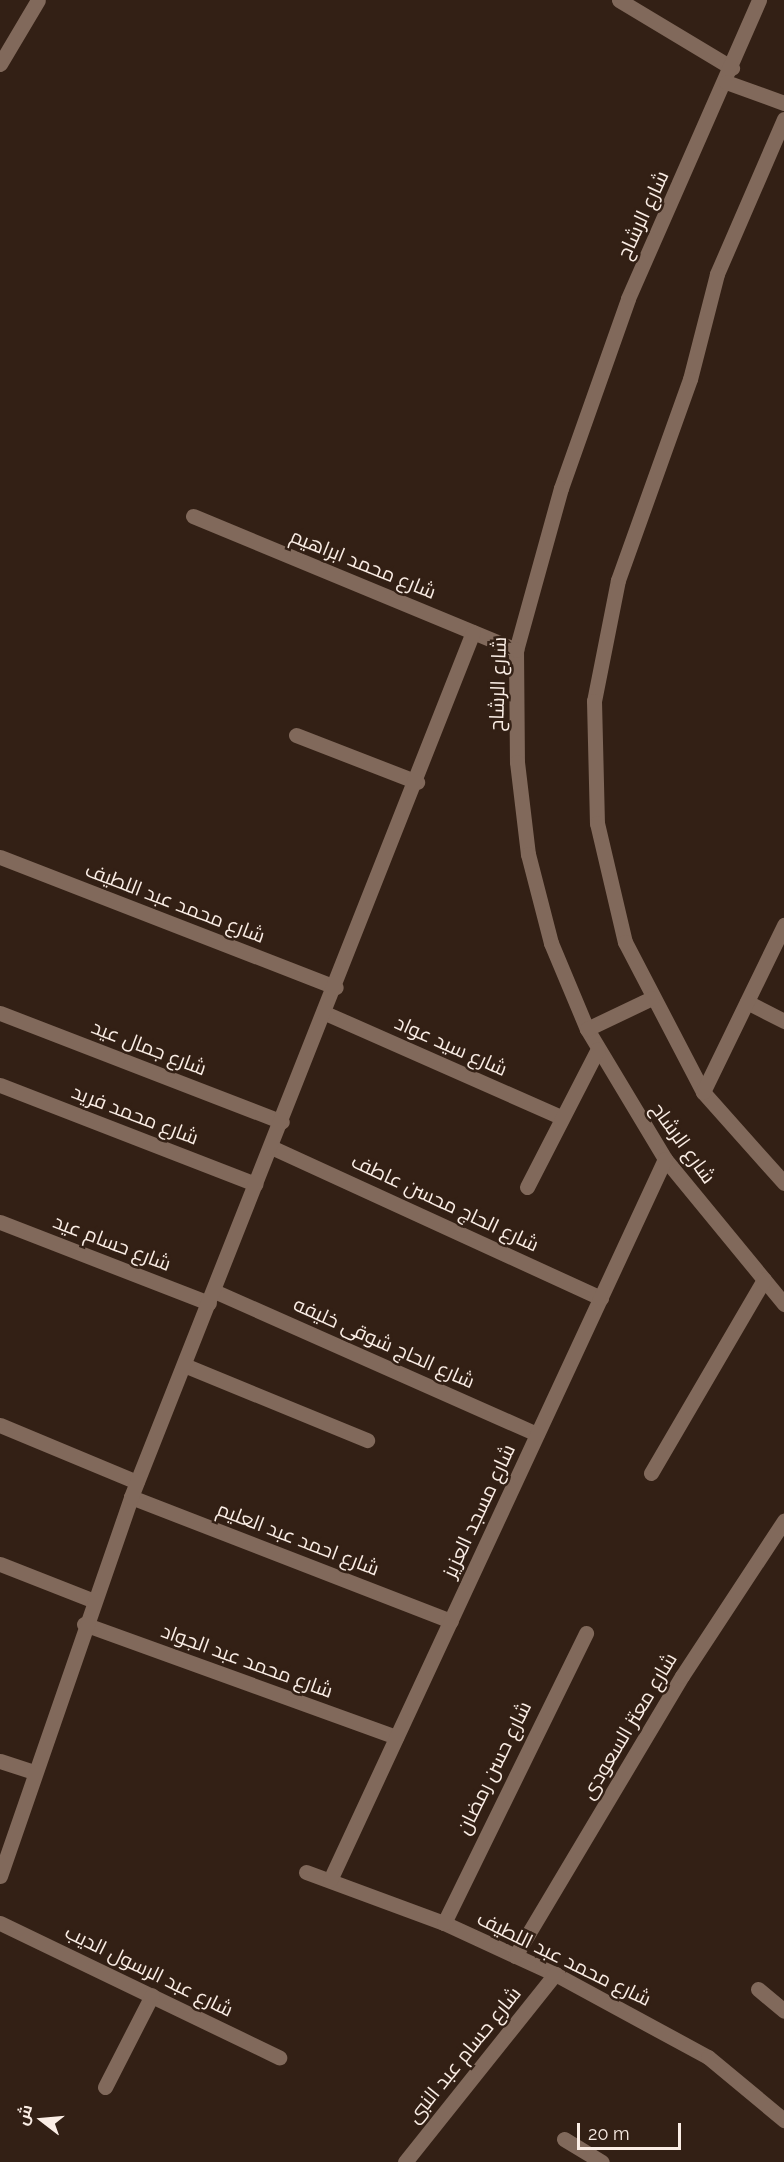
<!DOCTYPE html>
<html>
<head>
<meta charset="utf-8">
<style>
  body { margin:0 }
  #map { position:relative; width:784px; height:2162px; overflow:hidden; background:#332015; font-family:Raleway,Cairo,sans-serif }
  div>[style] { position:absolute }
  .street>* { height:15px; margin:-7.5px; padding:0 7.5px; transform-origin:7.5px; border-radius:7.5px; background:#81695b }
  span { translate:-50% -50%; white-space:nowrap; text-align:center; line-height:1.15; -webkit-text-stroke:5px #332015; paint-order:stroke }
  .street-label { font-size:20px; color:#faede5 }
  .north { position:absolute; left:12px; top:2090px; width:60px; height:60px; -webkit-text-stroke:4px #332015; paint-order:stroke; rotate:286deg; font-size:16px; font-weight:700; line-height:24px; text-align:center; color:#faede5 }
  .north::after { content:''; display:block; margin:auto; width:21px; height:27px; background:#faede5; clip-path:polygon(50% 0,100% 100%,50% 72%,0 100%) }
  .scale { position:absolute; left:577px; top:2123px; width:104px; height:27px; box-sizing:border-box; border:3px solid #faede5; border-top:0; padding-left:8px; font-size:18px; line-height:21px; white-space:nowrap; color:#faede5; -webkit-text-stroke:4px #332015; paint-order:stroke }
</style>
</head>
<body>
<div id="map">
  <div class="street">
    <i style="left:619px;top:0;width:132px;rotate:31deg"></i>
    <i style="left:759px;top:0;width:326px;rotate:113.7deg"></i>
    <i style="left:628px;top:299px;width:201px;rotate:109.5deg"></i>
    <i style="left:561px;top:488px;width:168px;rotate:105.5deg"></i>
    <i style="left:516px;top:650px;width:112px;rotate:89.5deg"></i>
    <i style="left:517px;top:762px;width:93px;rotate:83.2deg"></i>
    <i style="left:528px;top:854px;width:92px;rotate:75.5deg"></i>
    <i style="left:551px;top:943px;width:93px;rotate:67.3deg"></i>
    <i style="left:587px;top:1029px;width:152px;rotate:59deg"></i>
    <i style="left:665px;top:1159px;width:188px;rotate:50.6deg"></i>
    <i style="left:0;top:64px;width:74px;rotate:-59.3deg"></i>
    <i style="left:726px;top:82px;width:62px;rotate:19.9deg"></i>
    <i style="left:784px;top:119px;width:169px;rotate:113.4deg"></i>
    <i style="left:717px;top:274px;width:108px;rotate:104.4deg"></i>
    <i style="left:690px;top:379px;width:214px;rotate:109.7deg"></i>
    <i style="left:618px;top:580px;width:123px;rotate:101.2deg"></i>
    <i style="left:594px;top:701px;width:122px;rotate:88.6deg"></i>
    <i style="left:597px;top:823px;width:122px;rotate:76.8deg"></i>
    <i style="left:625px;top:942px;width:169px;rotate:62.5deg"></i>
    <i style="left:703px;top:1092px;width:122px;rotate:48.3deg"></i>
    <i style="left:193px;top:516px;width:350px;rotate:22.5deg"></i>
    <i style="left:296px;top:735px;width:130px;rotate:21.2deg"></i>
    <i style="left:0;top:857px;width:360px;rotate:21.2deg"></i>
    <i style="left:747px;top:1002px;width:42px;rotate:27.2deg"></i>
    <i style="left:0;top:1013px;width:302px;rotate:21.1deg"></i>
    <i style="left:325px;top:1013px;width:258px;rotate:23.8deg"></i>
    <i style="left:587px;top:1029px;width:72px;rotate:-25.5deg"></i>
    <i style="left:0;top:1085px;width:274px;rotate:21.2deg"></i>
    <i style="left:703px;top:1092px;width:186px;rotate:-64.1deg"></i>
    <i style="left:271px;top:1147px;width:363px;rotate:24.6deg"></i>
    <i style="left:527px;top:1187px;width:155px;rotate:-62.8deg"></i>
    <i style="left:0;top:1222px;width:224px;rotate:21.2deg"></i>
    <i style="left:214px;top:1291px;width:353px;rotate:23.9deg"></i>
    <i style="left:184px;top:1365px;width:198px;rotate:22.3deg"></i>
    <i style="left:0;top:1425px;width:148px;rotate:22.6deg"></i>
    <i style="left:651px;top:1473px;width:224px;rotate:-59.7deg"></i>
    <i style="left:131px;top:1497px;width:343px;rotate:21.2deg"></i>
    <i style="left:0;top:1564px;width:99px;rotate:21.4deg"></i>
    <i style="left:84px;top:1624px;width:332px;rotate:19.9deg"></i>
    <i style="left:0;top:1761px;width:36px;rotate:18deg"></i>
    <i style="left:306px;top:1872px;width:147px;rotate:20.3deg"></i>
    <i style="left:444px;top:1923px;width:122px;rotate:24.7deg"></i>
    <i style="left:555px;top:1974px;width:174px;rotate:28.5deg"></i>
    <i style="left:708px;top:2057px;width:99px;rotate:39.7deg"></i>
    <i style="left:0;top:1876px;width:401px;rotate:-70.9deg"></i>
    <i style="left:131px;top:1497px;width:930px;rotate:-68.43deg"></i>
    <i style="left:330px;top:1880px;width:795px;rotate:-65.08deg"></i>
    <i style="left:0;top:1923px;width:310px;rotate:25.7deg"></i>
    <i style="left:444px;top:1923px;width:323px;rotate:-63.9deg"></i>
    <i style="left:515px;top:1956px;width:326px;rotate:-59.2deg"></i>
    <i style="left:682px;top:1676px;width:186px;rotate:-56.7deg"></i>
    <i style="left:758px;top:1989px;width:34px;rotate:40deg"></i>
    <i style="left:105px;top:2087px;width:103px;rotate:-62.9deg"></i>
    <i style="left:564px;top:2139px;width:44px;rotate:31.2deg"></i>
    <i style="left:405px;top:2162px;width:241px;rotate:-51.4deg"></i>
  </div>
  <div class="street-label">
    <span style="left:643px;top:215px;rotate:-65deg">شارع الرشاح</span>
    <span style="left:363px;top:564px;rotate:22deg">شارع محمد ابراهيم</span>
    <span style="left:498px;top:684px;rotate:-88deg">شارع الرشاح</span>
    <span style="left:175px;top:903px;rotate:21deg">شارع محمد عبد اللطيف</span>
    <span style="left:451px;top:1046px;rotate:24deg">شارع سيد عواد</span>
    <span style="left:149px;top:1048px;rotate:21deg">شارع جمال عيد</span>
    <span style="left:135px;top:1115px;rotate:21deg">شارع محمد فريد</span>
    <span style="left:683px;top:1143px;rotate:54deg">شارع الرشاح</span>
    <span style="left:445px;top:1203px;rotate:25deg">شارع الحاج محسن عاطف</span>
    <span style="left:112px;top:1243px;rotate:21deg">شارع حسام عيد</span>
    <span style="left:384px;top:1343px;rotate:24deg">شارع الحاج شوقى خليفه</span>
    <span style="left:479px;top:1511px;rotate:-65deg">شارع مسجد العزيز</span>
    <span style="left:298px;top:1539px;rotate:21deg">شارع احمد عبد العليم</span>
    <span style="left:247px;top:1661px;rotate:20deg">شارع محمد عبد الجواد</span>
    <span style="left:629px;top:1726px;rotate:-59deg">شارع معتز السعودى</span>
    <span style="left:494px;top:1768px;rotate:-64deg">شارع حسن رمضان</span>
    <span style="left:564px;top:1959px;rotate:26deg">شارع محمد عبد اللطيف</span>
    <span style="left:149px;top:1971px;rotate:26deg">شارع عبد الرسول الديب</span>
    <span style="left:464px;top:2055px;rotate:-51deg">شارع حسام عبد النبى</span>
  </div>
  <div class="north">ش</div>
  <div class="scale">20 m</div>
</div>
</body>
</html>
